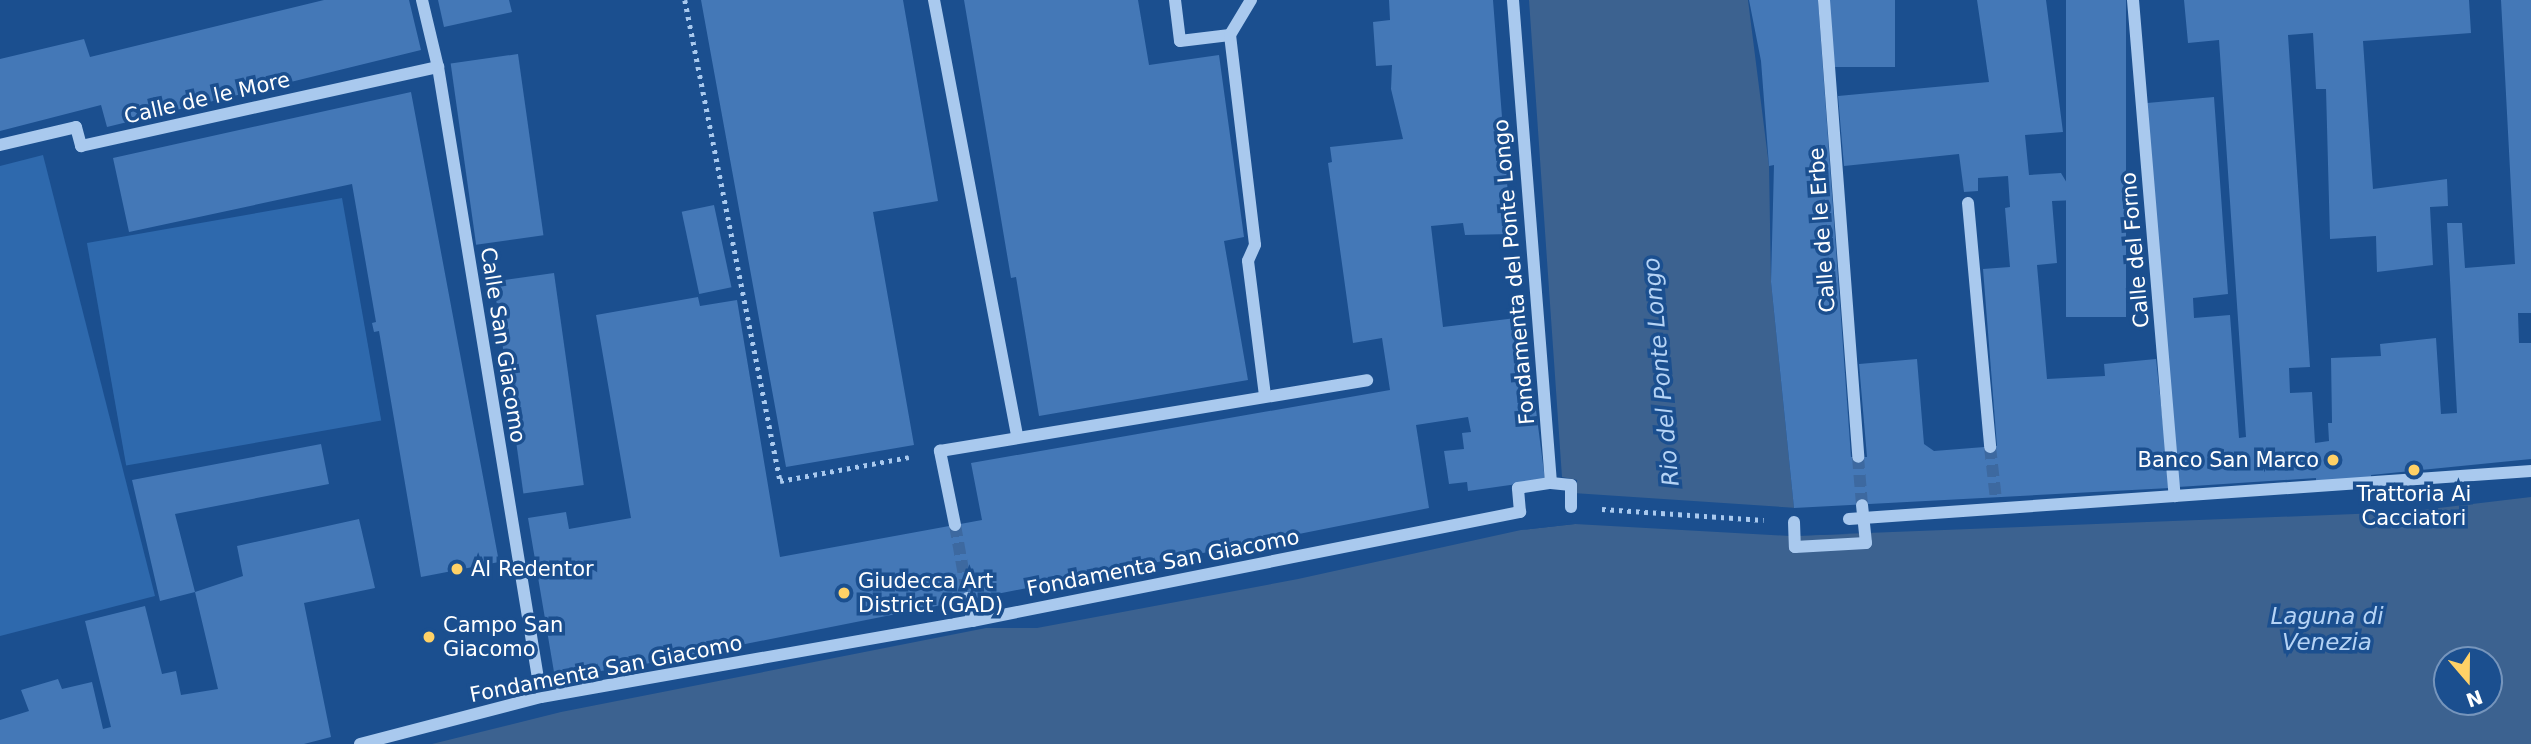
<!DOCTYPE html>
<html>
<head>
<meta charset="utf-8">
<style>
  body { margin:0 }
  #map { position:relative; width:2531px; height:744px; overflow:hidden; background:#1b4f8f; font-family:"DejaVu Sans",sans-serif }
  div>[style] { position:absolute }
  .green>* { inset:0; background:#2e69ad; transform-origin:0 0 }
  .water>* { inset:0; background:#3c6290 }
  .pier>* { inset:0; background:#1b4f8f }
  .building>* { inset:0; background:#4478b7; transform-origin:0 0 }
  .minor-tunnel>* { height:12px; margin-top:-6px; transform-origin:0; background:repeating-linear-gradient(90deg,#3d69a0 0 12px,transparent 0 18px) }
  .path>* { height:4.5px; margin-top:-2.25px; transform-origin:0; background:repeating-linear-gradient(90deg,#a9c9ee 0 3.5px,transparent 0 8.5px) }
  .minor>* { height:12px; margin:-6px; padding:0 6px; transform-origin:6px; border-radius:6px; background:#a9c9ee }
  .dots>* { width:19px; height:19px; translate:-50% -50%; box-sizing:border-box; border:4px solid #1b4f8f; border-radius:50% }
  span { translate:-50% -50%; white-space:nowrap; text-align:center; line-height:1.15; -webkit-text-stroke:7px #1b4f8f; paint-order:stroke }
  .street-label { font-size:21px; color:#fff }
  .poi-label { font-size:21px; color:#fff }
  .right { translate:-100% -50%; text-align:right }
  .left { translate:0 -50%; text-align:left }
  .water-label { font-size:23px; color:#b5d3f5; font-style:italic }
  .north { position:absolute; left:2433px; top:646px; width:70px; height:70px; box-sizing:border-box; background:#1b4f8f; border:2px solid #7695bc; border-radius:50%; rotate:160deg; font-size:19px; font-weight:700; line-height:28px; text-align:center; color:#fff }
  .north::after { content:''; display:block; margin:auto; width:24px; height:32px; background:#ffd166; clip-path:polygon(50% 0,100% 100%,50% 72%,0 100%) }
</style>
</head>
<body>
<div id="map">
  <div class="green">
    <i style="clip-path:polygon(43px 155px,155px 596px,0 636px,0 166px)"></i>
    <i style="left:342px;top:198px;width:226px;height:259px;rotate:80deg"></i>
  </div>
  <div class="water">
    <i style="clip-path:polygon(evenodd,1529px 0,1748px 0,1769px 166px,1771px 282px,1794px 508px,1790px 536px,2405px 512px,2531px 497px,2531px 744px,432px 744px,561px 712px,986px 628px,1037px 628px,1298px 579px,1521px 530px,1575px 524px,1577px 480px,1562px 477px,1529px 0,2447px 660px,2489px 660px,2489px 702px,2447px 702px,2447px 660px)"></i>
  </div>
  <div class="pier">
    <i style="clip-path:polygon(1573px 493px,1797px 508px,1794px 533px,1850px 534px,1790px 536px,1575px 524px,1521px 530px,1572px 521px)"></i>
  </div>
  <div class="building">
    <i style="clip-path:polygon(324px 0,409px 0,421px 50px,107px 127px,101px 105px,0 131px,0 59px,84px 39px,90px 57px)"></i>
    <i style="clip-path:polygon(438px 0,509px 0,512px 12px,444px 27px)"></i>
    <i style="clip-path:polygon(701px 0,903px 0,938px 201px,873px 212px,914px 445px,786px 467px)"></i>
    <i style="clip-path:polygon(964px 0,1138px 0,1149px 65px,1219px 55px,1244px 237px,1224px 241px,1248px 380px,1039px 416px,1016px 277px,1011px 278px)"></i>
    <i style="clip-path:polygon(1389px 0,1493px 0,1511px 234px,1465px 235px,1463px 223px,1431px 226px,1443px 327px,1524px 317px,1545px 480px,1468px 491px,1467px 482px,1449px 484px,1444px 451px,1464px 449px,1462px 433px,1471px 432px,1468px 417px,1416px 425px,1429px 508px,640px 665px,555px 678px,528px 518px,566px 512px,569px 529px,631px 518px,596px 315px,698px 297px,700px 306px,737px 300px,780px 557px,982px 520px,971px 463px,1390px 390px,1382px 338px,1353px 343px,1328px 163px,1332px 162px,1330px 147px,1403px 139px,1391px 89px,1392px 65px,1376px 66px,1373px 22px,1390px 20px)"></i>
    <i style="clip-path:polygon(1749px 0,1818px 0,1851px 457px,1867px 457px,1859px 364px,1917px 359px,1924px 444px,1934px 451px,1997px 446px,1983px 269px,2010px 267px,2005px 208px,2010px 207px,2008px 176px,1978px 178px,1978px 191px,1964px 192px,1959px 154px,1844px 166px,1838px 96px,1989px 82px,1977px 0,2046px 0,2063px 132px,2025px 135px,2029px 175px,2061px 173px,2077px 200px,2052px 201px,2057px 263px,2037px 265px,2047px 379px,2105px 376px,2104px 364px,2156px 359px,2170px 488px,1794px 508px,1771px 282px,1774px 165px,1769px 166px,1761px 61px)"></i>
    <i style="left:1830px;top:0;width:65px;height:67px"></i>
    <i style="left:2066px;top:0;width:60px;height:317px"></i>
    <i style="clip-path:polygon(2184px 0,2469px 0,2471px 33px,2363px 41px,2373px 189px,2447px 179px,2448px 206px,2430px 207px,2433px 265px,2377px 272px,2376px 236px,2330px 239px,2326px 89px,2316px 89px,2313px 33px,2288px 35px,2310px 367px,2289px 368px,2290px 393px,2312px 392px,2315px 443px,2329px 441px,2328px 423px,2332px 423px,2331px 358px,2381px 356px,2380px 344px,2436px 338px,2441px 414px,2457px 413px,2447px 223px,2462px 223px,2465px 268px,2515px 264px,2501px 0,2531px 0,2531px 313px,2518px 313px,2519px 343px,2531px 343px,2531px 459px,2371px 475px,2371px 479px,2316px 482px,2316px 478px,2178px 487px,2147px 103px,2214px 97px,2228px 294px,2193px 298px,2194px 318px,2230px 315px,2239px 438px,2246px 437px,2219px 40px,2188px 43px)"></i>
    <i style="left:518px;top:54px;width:183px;height:68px;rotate:82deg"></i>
    <i style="clip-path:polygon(411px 92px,499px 562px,421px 577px,379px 331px,374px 332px,372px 323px,376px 322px,352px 184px,129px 232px,113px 158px)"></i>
    <i style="left:714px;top:205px;width:84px;height:33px;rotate:78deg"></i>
    <i style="left:554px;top:273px;width:214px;height:61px;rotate:82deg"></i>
    <i style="clip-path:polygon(321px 444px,329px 484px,175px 514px,195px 592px,243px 576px,237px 546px,359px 519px,375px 588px,304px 603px,331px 737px,304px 744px,0 744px,0 720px,29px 711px,21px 690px,58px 679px,62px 689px,92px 682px,103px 729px,111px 727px,85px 621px,145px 606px,162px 674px,176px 671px,181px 695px,218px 689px,195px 592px,160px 601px,132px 480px)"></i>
  </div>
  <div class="minor-tunnel">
    <i style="left:1990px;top:447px;width:53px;rotate:83.5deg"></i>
    <i style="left:1858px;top:457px;width:48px;rotate:85.2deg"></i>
    <i style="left:955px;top:525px;width:74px;rotate:79.9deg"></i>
  </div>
  <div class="path">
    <i style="left:685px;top:0;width:490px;rotate:78.8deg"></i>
    <i style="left:780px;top:481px;width:131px;rotate:-10.5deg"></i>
    <i style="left:1602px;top:509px;width:162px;rotate:3.9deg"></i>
  </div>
  <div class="minor">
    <i style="left:422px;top:0;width:69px;rotate:76.6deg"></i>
    <i style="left:438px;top:67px;width:638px;rotate:80.71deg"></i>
    <i style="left:934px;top:0;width:444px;rotate:79.2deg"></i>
    <i style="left:1175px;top:0;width:41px;rotate:83deg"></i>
    <i style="left:1180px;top:41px;width:50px;rotate:-6.8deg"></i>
    <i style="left:1251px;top:0;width:41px;rotate:121deg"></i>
    <i style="left:1230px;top:35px;width:211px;rotate:83.2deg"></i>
    <i style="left:1255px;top:245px;width:17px;rotate:114deg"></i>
    <i style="left:1248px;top:261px;width:136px;rotate:82.8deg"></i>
    <i style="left:1824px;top:0;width:458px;rotate:85.7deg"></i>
    <i style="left:2133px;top:0;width:498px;rotate:85.2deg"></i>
    <i style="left:0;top:145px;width:78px;rotate:-13.3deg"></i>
    <i style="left:76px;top:127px;width:20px;rotate:75deg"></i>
    <i style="left:81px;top:146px;width:366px;rotate:-12.5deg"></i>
    <i style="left:1968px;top:203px;width:245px;rotate:84.8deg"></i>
    <i style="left:1551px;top:483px;width:20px;rotate:6deg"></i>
    <i style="left:1571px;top:485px;width:22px;rotate:90deg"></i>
    <i style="left:1849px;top:519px;width:684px;rotate:-4.03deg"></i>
    <i style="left:1794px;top:522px;width:25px;rotate:88deg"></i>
    <i style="left:1795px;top:547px;width:71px;rotate:-3.2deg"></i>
    <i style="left:1866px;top:543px;width:38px;rotate:-96deg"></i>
    <i style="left:955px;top:525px;width:76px;rotate:-101.5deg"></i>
    <i style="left:940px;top:451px;width:433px;rotate:-9.4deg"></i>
    <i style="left:968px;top:598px;width:23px;rotate:80deg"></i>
    <i style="left:360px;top:744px;width:187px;rotate:-14.6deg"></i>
    <i style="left:541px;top:697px;width:438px;rotate:-10deg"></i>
    <i style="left:972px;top:621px;width:559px;rotate:-11.25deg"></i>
    <i style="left:1520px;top:512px;width:24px;rotate:-95deg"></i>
    <i style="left:1518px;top:488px;width:33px;rotate:-9deg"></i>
    <i style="left:1551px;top:483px;width:484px;rotate:-94.5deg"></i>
  </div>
  <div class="dots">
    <i style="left:2333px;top:460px;background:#ffd166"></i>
    <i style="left:2414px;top:470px;background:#ffd166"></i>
    <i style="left:457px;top:569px;background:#ffd166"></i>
    <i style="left:844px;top:593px;background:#ffd166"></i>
    <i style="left:429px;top:637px;background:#ffd166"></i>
  </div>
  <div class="street-label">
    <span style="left:207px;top:98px;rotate:-13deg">Calle de le More</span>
    <span style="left:1822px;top:230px;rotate:-94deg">Calle de le Erbe</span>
    <span style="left:2135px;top:250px;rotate:-95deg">Calle del Forno</span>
    <span style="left:1514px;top:272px;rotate:-95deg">Fondamenta del Ponte Longo</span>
    <span style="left:503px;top:345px;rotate:81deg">Calle San Giacomo</span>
    <span style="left:1163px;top:563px;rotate:-11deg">Fondamenta San Giacomo</span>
    <span style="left:606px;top:669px;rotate:-11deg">Fondamenta San Giacomo</span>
  </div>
  <div class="poi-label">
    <span class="right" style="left:2319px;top:460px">Banco San Marco</span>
    <span style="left:2414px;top:506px">Trattoria Ai<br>Cacciatori</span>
    <span class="left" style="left:471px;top:569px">Al Redentor</span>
    <span class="left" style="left:858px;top:593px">Giudecca Art<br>District (GAD)</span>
    <span class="left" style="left:443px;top:637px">Campo San<br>Giacomo</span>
  </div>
  <div class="water-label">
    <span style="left:1661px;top:372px;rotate:-95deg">Rio del Ponte Longo</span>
    <span style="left:2327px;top:629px">Laguna di<br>Venezia</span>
  </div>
  <div class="north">N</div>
</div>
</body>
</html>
